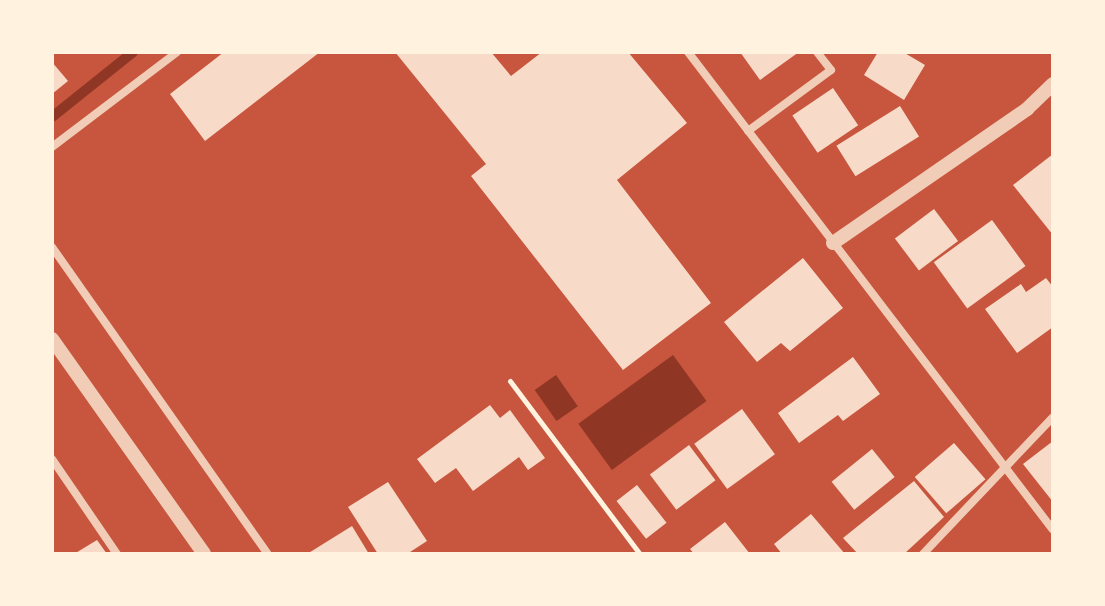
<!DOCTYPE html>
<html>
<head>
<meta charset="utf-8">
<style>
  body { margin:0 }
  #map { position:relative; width:1105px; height:606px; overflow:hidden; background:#c8553d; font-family:"Asap Condensed",sans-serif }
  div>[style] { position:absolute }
  .water>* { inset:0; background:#8f3625; transform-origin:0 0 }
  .stream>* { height:10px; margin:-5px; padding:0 5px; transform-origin:5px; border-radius:5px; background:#8f3625 }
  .building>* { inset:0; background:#f7dbc8; transform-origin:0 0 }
  .path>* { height:5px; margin:-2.5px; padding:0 2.5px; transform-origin:2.5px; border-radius:2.5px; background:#fff3e0 }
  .minor>* { height:8px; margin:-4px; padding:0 4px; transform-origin:4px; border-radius:4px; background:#f1ccb7 }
  .tertiary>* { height:14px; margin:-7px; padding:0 7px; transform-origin:7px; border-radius:7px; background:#f1ccb7 }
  span { translate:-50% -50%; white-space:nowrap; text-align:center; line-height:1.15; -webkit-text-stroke:8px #fff3e0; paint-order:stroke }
  .frame { position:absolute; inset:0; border:54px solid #fff3e0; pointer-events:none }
</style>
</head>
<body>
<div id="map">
  <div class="water">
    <i style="left:673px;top:355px;width:57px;height:117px;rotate:54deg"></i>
    <i style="left:556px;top:375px;width:38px;height:26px;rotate:55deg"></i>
  </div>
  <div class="stream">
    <i style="left:52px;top:117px;width:104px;rotate:-38.7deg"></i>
  </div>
  <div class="building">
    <i style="clip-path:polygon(224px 52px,320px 52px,205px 141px,170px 94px)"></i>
    <i style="clip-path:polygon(395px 52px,491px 52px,511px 76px,542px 52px,628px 52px,687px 123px,617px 180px,711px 303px,623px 370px,471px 176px,486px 164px)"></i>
    <i style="clip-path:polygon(740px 52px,799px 52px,760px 80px)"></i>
    <i style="clip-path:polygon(878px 52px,903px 52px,925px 65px,904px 100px,864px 75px)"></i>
    <i style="clip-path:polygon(52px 62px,68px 81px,52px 94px)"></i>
    <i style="left:833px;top:88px;width:45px;height:49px;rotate:56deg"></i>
    <i style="left:900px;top:106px;width:36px;height:75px;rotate:58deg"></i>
    <i style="clip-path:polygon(1053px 154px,1053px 235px,1013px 185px)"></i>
    <i style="left:934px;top:209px;width:40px;height:49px;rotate:53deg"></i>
    <i style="left:992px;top:220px;width:57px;height:72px;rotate:54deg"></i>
    <i style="clip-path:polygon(803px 258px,843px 308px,790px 351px,781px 343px,757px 362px,724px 322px)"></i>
    <i style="clip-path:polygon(1046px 278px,1053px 287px,1053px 327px,1017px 353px,985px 309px,1021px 284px,1026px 292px)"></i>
    <i style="clip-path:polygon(853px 357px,880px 394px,843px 421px,838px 415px,799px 443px,778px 413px)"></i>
    <i style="clip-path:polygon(490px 405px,500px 418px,510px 410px,545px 458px,528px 470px,519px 457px,473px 491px,456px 468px,435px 483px,417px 459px)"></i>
    <i style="left:742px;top:409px;width:56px;height:59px;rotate:54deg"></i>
    <i style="clip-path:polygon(1053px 441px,1053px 502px,1023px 464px)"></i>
    <i style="left:954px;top:443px;width:48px;height:52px;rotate:49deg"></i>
    <i style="left:689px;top:445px;width:44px;height:49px;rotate:53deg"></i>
    <i style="left:872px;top:449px;width:36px;height:52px;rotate:51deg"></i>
    <i style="clip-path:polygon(914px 481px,944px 517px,904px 554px,858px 554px,843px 538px)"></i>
    <i style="clip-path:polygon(388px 482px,427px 541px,407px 554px,378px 554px,348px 507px)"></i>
    <i style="left:637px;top:485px;width:48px;height:26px;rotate:52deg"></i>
    <i style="clip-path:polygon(811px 514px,845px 554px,782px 554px,774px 544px)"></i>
    <i style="clip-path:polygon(725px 522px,750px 554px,694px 554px,690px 549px)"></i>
    <i style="clip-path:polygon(352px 526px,369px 554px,307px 554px)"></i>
    <i style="clip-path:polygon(97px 540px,107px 554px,74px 554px)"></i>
  </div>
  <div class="path">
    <i style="left:510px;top:381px;width:216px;rotate:53.1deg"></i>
  </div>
  <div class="minor">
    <i style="left:688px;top:52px;width:601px;rotate:52.63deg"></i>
    <i style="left:748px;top:131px;width:103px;rotate:-36.3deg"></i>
    <i style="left:831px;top:70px;width:23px;rotate:-128deg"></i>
    <i style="left:52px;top:147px;width:157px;rotate:-37.2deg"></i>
    <i style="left:52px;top:247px;width:375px;rotate:54.9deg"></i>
    <i style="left:52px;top:459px;width:115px;rotate:55.6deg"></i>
    <i style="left:923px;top:554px;width:189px;rotate:-46.5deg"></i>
  </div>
  <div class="tertiary">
    <i style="left:833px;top:243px;width:236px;rotate:-34.6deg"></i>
    <i style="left:1027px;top:109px;width:36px;rotate:-44deg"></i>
    <i style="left:52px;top:339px;width:263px;rotate:54.7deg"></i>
  </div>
  <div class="frame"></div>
</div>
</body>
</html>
